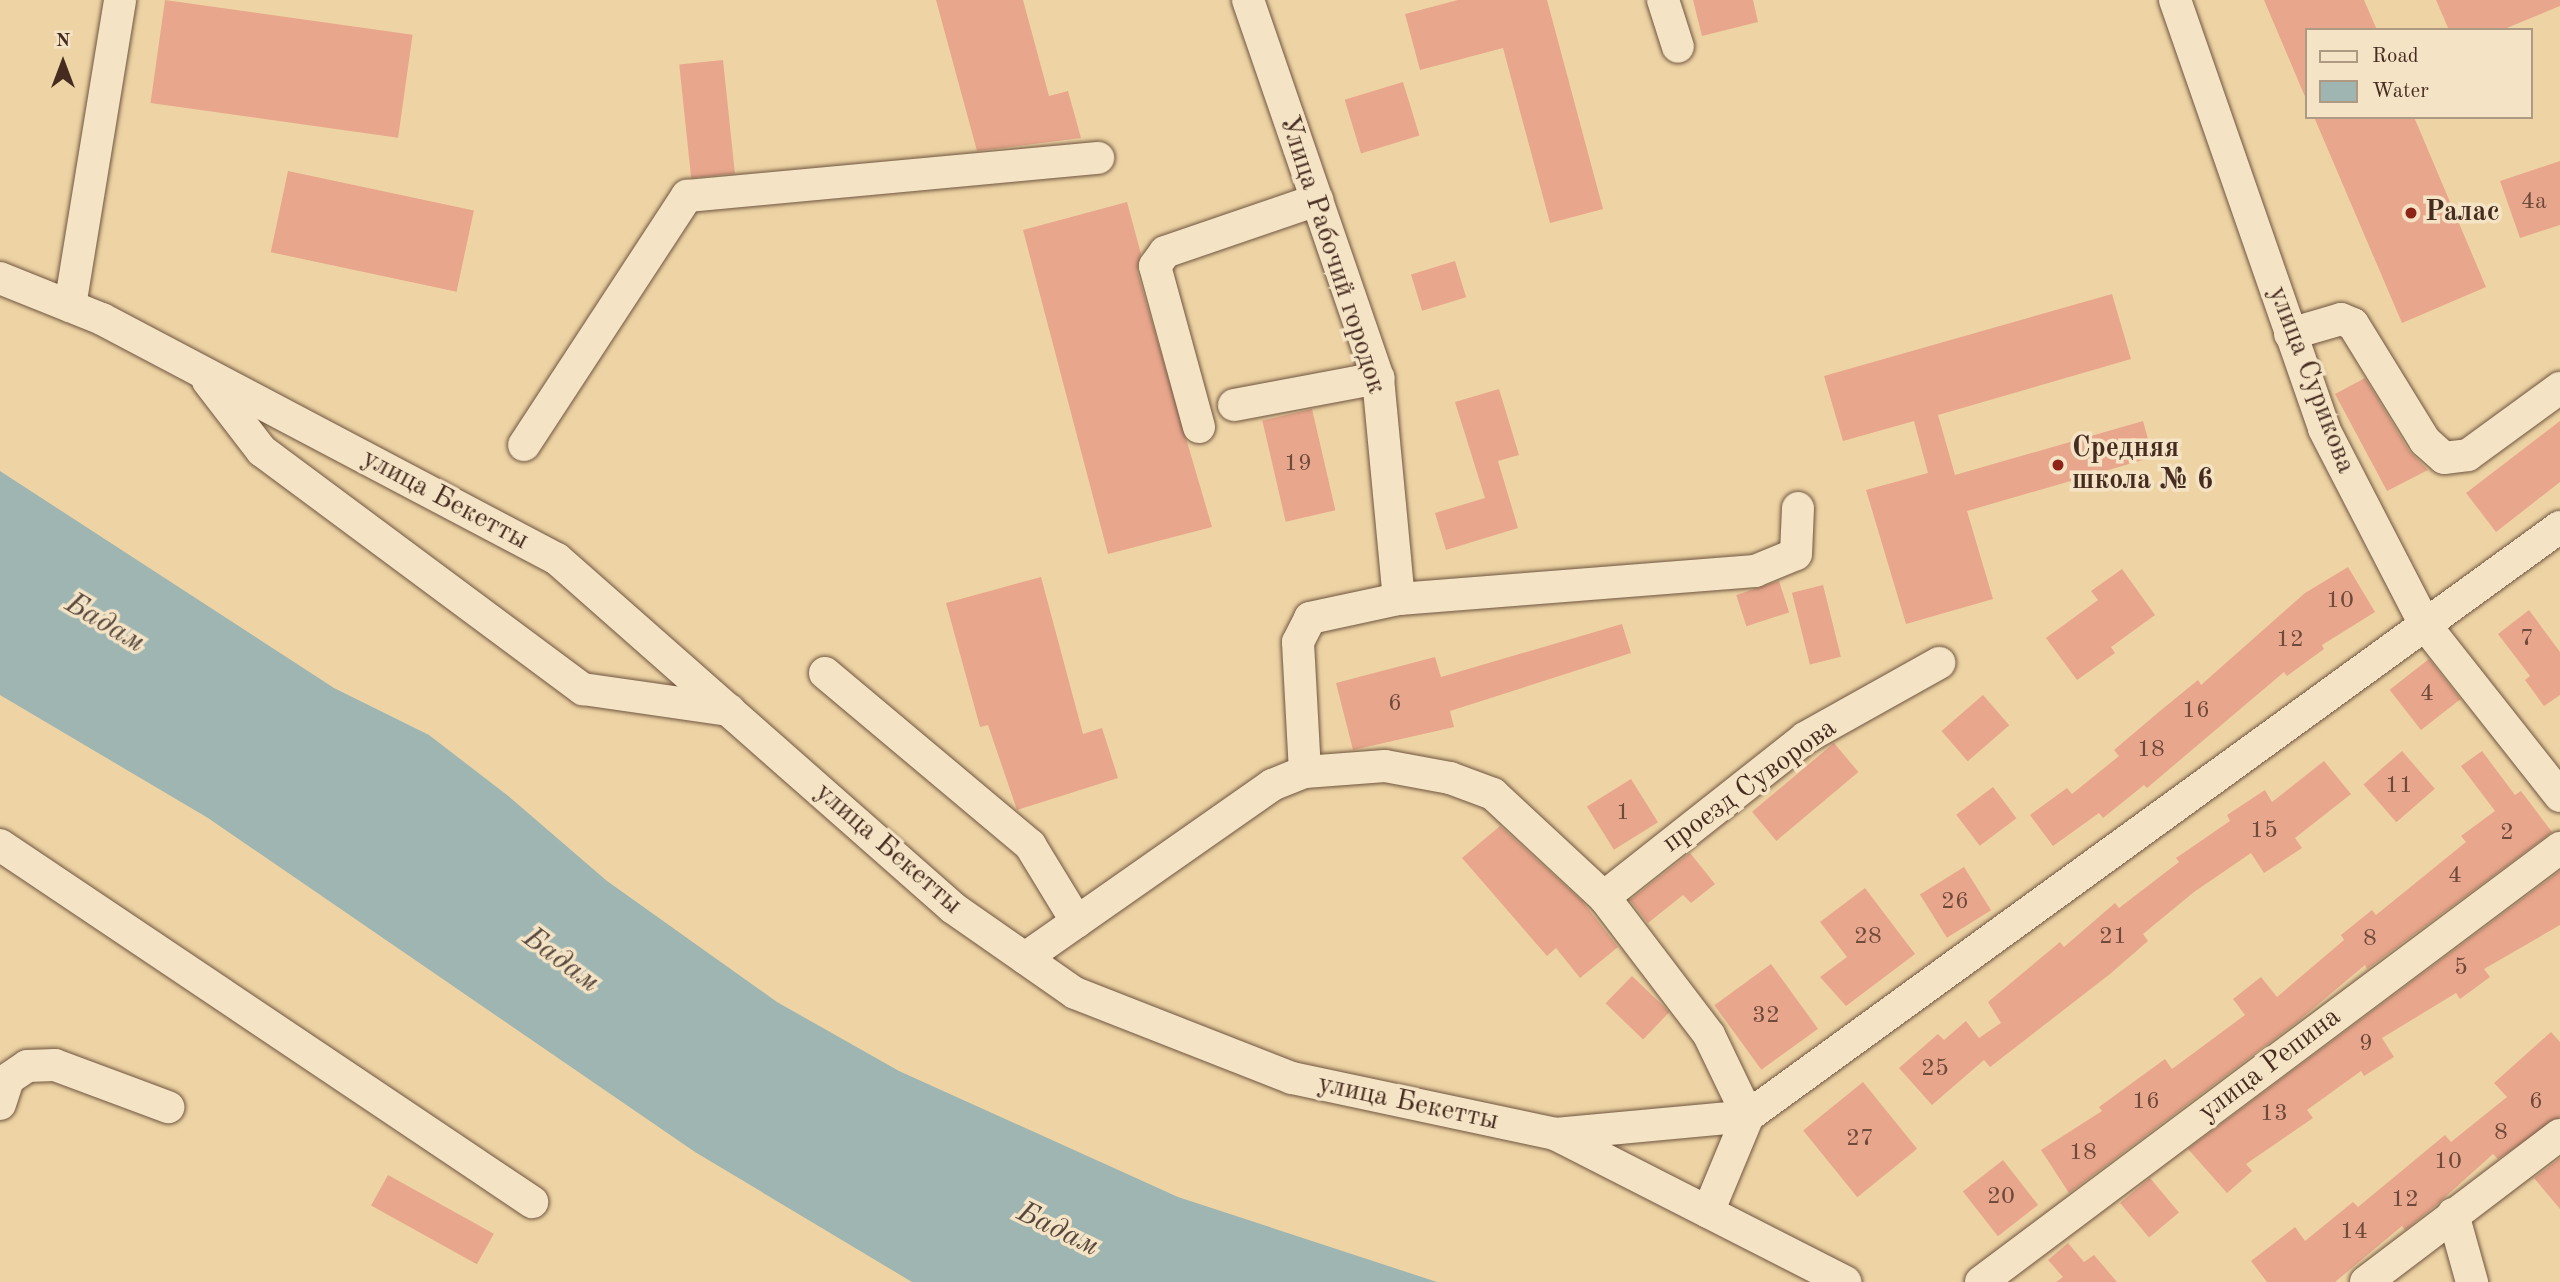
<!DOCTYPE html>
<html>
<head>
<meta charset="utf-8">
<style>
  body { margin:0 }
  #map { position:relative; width:2560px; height:1282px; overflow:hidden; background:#eed4a4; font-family:"Old Standard TT",serif }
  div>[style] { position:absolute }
  .water>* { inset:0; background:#9eb5b1 }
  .building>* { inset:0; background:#e8a68c; transform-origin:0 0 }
  .roads { filter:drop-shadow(0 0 2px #6f5541) drop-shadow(0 0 2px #6f5541) }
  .minor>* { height:32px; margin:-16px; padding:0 16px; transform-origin:16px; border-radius:16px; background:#f4e3c4 }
  .dots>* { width:19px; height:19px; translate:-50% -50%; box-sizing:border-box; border:4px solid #f4e3c4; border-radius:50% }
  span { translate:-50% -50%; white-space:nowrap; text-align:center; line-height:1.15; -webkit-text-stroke:7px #f4e3c4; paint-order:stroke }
  .number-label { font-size:24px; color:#6e4a3b }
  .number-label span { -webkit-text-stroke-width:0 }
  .poi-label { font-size:28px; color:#452b20; font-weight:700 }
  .left { translate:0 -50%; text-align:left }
  .street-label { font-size:28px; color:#452b20 }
  .water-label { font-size:30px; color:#57473d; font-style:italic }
  .legend { position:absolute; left:2305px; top:28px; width:228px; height:91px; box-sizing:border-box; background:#f4e3c4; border:2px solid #ae9982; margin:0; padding:9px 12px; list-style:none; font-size:21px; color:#452b20 }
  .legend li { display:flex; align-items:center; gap:14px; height:35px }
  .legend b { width:35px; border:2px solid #ae9982 }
  .north { position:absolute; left:28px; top:28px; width:70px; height:70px; -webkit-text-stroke:5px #f4e3c4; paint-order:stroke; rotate:0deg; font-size:19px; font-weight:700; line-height:28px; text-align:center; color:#452b20 }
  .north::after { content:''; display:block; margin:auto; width:24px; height:32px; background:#452b20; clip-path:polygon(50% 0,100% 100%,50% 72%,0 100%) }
</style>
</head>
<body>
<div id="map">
  <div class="water">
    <i style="clip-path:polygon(0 471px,334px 688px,429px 735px,507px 795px,607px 881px,777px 1002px,899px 1071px,1178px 1197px,1437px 1282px,912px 1282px,695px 1152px,208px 818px,0 695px)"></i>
  </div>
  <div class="building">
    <i style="left:165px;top:0;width:250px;height:104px;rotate:8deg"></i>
    <i style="clip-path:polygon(936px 0,1023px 0,1049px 96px,1068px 91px,1081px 138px,977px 151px)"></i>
    <i style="clip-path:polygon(1458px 0,1547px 0,1603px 209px,1550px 223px,1503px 48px,1420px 70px,1405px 14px)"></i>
    <i style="clip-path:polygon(1693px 0,1753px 0,1758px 22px,1702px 36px)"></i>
    <i style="clip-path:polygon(2264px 0,2364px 0,2377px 30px,2306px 30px,2306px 99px)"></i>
    <i style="clip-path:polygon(2436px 0,2560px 0,2560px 6px,2502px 30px,2449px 30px)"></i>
    <i style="left:723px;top:60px;width:114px;height:44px;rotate:84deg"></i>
    <i style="left:1403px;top:82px;width:56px;height:61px;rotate:73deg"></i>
    <i style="clip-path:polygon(2314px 117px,2414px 117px,2486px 287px,2402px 323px)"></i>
    <i style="clip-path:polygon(2560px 161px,2560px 225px,2520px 238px,2500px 181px)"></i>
    <i style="left:288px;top:171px;width:190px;height:83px;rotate:12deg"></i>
    <i style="clip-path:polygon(1127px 202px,1141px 254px,1137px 271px,1212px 527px,1108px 554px,1023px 230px)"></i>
    <i style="left:1455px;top:261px;width:38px;height:46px;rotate:73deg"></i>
    <i style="clip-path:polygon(2112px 294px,2131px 359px,1938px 415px,1955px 475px,2143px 421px,2153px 457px,1967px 511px,1993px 599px,1906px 624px,1866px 490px,1928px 473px,1914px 421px,1843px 441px,1824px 376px)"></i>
    <i style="clip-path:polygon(2365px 378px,2409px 451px,2428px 470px,2387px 491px,2335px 394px)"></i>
    <i style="clip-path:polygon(1499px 389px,1519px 455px,1498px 461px,1518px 528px,1446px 550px,1435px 513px,1485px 498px,1455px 402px)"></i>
    <i style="left:1312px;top:409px;width:104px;height:51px;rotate:77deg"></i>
    <i style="clip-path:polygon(2560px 421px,2560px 482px,2496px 532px,2466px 493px)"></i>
    <i style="clip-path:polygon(2348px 567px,2375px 612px,2322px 645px,2324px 649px,2287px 676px,2284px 672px,2147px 788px,2144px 785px,2103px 818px,2099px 813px,2053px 846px,2030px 815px,2067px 788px,2072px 794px,2119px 756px,2114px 750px,2160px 711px,2198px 680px,2201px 685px,2305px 593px)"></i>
    <i style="clip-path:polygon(2122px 569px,2155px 615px,2111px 647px,2115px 653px,2077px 680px,2046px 638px,2098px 600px,2091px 591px)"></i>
    <i style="clip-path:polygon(1041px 577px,1083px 734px,1102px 728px,1118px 778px,1017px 810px,988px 725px,980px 727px,946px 603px)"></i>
    <i style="left:1779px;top:581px;width:33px;height:45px;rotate:72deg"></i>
    <i style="left:1823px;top:585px;width:74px;height:32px;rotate:76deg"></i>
    <i style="clip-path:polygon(2529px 610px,2560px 652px,2560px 695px,2544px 706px,2525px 680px,2530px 676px,2498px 634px)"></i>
    <i style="clip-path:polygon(1622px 624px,1631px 653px,1450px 711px,1454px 727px,1353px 750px,1336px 683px,1435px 657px,1441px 677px)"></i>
    <i style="left:2429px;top:659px;width:51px;height:50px;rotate:52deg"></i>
    <i style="left:1983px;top:695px;width:40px;height:55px;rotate:49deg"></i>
    <i style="left:1834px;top:743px;width:38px;height:107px;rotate:50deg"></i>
    <i style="left:2402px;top:751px;width:50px;height:51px;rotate:49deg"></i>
    <i style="clip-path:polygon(2482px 751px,2515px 795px,2521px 791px,2552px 832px,2367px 969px,2365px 965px,2297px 1022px,2069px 1193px,2041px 1150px,2102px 1111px,2099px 1107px,2165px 1059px,2172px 1069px,2245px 1015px,2233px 999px,2261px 977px,2277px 997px,2344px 940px,2341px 935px,2372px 910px,2376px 915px,2466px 842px,2461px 836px,2495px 811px,2461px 766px)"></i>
    <i style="clip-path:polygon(2324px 761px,2351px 794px,2295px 838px,2302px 848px,2264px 873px,2251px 853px,2194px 892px,2143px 934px,2148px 941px,2110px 974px,1990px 1067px,1984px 1060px,1932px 1105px,1899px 1068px,1938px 1034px,1944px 1040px,1966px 1021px,1979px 1038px,2001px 1023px,1988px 1002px,2060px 942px,2064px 947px,2115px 903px,2119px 908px,2179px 862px,2176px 858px,2230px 821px,2227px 815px,2265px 790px,2272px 802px)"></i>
    <i style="left:1631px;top:779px;width:51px;height:52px;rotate:58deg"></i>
    <i style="left:1993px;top:787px;width:39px;height:46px;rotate:53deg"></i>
    <i style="clip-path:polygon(1500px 826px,1582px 901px,1618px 947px,1580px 978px,1556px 948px,1547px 956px,1462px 858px)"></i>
    <i style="clip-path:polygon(1690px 853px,1715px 884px,1691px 903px,1683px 895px,1648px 923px,1630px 900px)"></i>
    <i style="left:1964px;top:867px;width:51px;height:52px;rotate:58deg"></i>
    <i style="clip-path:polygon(2560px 871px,2560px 925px,2484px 969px,2490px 977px,2460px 999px,2456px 993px,2382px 1038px,2394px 1057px,2364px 1076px,2361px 1071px,2307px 1110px,2313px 1118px,2246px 1164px,2252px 1171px,2227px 1193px,2188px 1149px)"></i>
    <i style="clip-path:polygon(1865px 888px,1915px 954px,1846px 1006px,1820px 977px,1847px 957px,1820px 922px)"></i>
    <i style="left:1771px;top:964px;width:80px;height:70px;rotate:54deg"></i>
    <i style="left:1632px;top:976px;width:52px;height:38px;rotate:44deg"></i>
    <i style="clip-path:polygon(2551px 1032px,2560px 1042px,2560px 1117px,2498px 1159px,2493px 1154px,2435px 1206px,2405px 1230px,2402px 1226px,2335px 1282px,2267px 1282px,2251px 1261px,2295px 1227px,2305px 1241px,2353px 1202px,2358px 1207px,2445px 1135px,2451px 1142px,2507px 1097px,2494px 1083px)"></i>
    <i style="left:1863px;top:1082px;width:86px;height:77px;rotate:51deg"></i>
    <i style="clip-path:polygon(2560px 1158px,2560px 1209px,2534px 1178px)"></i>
    <i style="left:2003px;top:1160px;width:57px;height:51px;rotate:52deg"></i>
    <i style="left:388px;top:1175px;width:121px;height:35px;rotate:29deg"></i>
    <i style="left:2150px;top:1178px;width:45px;height:39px;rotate:50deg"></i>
    <i style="clip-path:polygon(2068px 1243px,2084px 1262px,2094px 1255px,2117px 1282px,2056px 1282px,2063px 1277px,2048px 1260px)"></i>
  </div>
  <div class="roads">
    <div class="minor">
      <i style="left:1248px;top:0;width:400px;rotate:71deg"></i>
      <i style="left:1378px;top:378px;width:222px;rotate:84.6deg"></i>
      <i style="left:1663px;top:0;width:49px;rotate:72.3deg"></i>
      <i style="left:2175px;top:0;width:454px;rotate:70.8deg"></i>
      <i style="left:2324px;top:429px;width:220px;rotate:62.7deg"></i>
      <i style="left:2425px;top:625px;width:218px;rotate:51.7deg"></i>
      <i style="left:0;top:278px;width:110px;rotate:21.9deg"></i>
      <i style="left:102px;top:319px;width:514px;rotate:27.81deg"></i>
      <i style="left:557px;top:559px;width:528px;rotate:41.39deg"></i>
      <i style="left:953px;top:908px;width:149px;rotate:34.9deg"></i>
      <i style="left:1075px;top:993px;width:233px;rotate:21.4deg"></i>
      <i style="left:1292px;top:1078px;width:269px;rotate:12deg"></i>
      <i style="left:1555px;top:1134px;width:326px;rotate:27deg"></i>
      <i style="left:70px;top:306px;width:310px;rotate:-80.7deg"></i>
      <i style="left:2290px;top:334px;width:53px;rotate:-16.4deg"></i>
      <i style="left:2341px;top:319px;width:13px;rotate:23deg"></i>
      <i style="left:2353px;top:324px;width:137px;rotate:58.4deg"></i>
      <i style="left:2425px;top:441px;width:25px;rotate:42deg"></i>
      <i style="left:2444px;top:458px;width:24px;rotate:-7deg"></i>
      <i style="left:2468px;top:455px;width:114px;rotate:-36.1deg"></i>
      <i style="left:208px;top:381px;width:88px;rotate:52.4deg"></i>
      <i style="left:262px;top:451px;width:400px;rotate:36.6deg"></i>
      <i style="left:583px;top:689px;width:148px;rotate:8.2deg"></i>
      <i style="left:1234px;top:405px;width:147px;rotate:-10.6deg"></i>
      <i style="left:1199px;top:427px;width:167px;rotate:-105.3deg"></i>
      <i style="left:1155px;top:266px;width:17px;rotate:-54deg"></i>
      <i style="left:1165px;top:252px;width:161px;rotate:-18.9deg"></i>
      <i style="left:524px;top:445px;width:298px;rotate:-56.8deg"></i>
      <i style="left:687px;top:196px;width:413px;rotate:-5.3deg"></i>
      <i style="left:825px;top:673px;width:268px;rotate:40deg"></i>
      <i style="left:1030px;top:845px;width:90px;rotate:58.6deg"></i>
      <i style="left:1305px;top:772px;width:130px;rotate:-93.1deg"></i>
      <i style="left:1298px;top:642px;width:27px;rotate:-63deg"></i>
      <i style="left:1310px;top:618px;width:91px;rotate:-12.1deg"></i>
      <i style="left:1399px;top:599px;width:357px;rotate:-4.5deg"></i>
      <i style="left:1755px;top:571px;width:44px;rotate:-22.5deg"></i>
      <i style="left:1796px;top:554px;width:46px;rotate:-87.5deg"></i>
      <i style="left:0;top:845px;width:641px;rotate:33.86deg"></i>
      <i style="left:1604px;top:897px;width:256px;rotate:-38.3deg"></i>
      <i style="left:1805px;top:738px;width:154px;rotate:-29.2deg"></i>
      <i style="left:1025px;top:958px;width:302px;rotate:-35deg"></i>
      <i style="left:1272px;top:785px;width:35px;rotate:-22deg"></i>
      <i style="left:1305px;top:772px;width:80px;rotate:-4.3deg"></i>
      <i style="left:1385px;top:766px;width:66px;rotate:10.5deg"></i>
      <i style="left:1450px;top:778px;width:46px;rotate:20.4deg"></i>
      <i style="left:1493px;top:794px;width:151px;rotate:42.9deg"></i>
      <i style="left:1604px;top:897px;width:173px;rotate:52.7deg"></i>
      <i style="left:1709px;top:1035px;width:90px;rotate:64.3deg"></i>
      <i style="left:1748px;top:1116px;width:104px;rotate:112.6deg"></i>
      <i style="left:0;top:1104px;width:26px;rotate:-72deg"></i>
      <i style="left:8px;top:1079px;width:23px;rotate:-34deg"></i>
      <i style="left:27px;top:1066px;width:28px;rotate:-2deg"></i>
      <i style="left:55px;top:1065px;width:121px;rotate:20.4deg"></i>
      <i style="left:1555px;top:1134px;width:194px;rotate:-5.3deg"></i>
      <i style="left:1748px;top:1116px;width:1003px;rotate:-35.96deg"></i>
      <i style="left:2453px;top:1214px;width:71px;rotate:74.4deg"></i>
      <i style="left:1981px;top:1282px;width:724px;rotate:-36.85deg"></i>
      <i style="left:2366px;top:1282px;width:243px;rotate:-37.2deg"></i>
    </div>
  </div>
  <div class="dots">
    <i style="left:2411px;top:213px;background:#8f2418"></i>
    <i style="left:2058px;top:465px;background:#8f2418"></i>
  </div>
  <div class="number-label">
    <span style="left:2534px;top:203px">4а</span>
    <span style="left:1298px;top:465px">19</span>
    <span style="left:2340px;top:602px">10</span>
    <span style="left:2527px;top:640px">7</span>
    <span style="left:2290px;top:641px">12</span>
    <span style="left:2427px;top:695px">4</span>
    <span style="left:1395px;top:705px">6</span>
    <span style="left:2196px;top:712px">16</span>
    <span style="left:2151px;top:751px">18</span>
    <span style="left:2399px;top:787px">11</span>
    <span style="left:1623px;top:814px">1</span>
    <span style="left:2264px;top:832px">15</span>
    <span style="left:2507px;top:834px">2</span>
    <span style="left:2455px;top:877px">4</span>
    <span style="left:1955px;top:903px">26</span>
    <span style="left:1868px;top:938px">28</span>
    <span style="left:2113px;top:938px">21</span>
    <span style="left:2370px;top:940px">8</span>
    <span style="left:2461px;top:969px">5</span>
    <span style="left:1766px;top:1017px">32</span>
    <span style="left:2366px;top:1045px">9</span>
    <span style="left:1935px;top:1070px">25</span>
    <span style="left:2146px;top:1103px">16</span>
    <span style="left:2536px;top:1103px">6</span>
    <span style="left:2274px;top:1115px">13</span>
    <span style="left:2501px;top:1134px">8</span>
    <span style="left:1860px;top:1140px">27</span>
    <span style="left:2083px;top:1154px">18</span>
    <span style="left:2448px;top:1163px">10</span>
    <span style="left:2001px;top:1198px">20</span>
    <span style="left:2405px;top:1201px">12</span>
    <span style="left:2354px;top:1233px">14</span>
  </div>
  <div class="poi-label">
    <span class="left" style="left:2425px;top:213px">Ралас</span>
    <span class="left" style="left:2072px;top:465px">Средняя<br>школа № 6</span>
  </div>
  <div class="street-label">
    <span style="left:1332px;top:255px;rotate:72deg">Улица Рабочий городок</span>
    <span style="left:2311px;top:380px;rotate:69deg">улица Сурикова</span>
    <span style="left:445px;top:500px;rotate:28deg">улица Бекетты</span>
    <span style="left:1750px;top:786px;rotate:-36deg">проезд Суворова</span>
    <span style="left:888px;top:849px;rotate:41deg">улица Бекетты</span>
    <span style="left:2270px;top:1065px;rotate:-37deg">улица Репина</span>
    <span style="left:1408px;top:1103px;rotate:12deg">улица Бекетты</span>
  </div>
  <div class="water-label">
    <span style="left:105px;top:624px;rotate:31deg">Бадам</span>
    <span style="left:561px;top:961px;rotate:37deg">Бадам</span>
    <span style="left:1058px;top:1230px;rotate:26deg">Бадам</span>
  </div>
  <ul class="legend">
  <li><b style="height:9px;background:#f4e3c4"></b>Road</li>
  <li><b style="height:19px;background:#9eb5b1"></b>Water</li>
  </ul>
  <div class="north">N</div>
</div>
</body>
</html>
